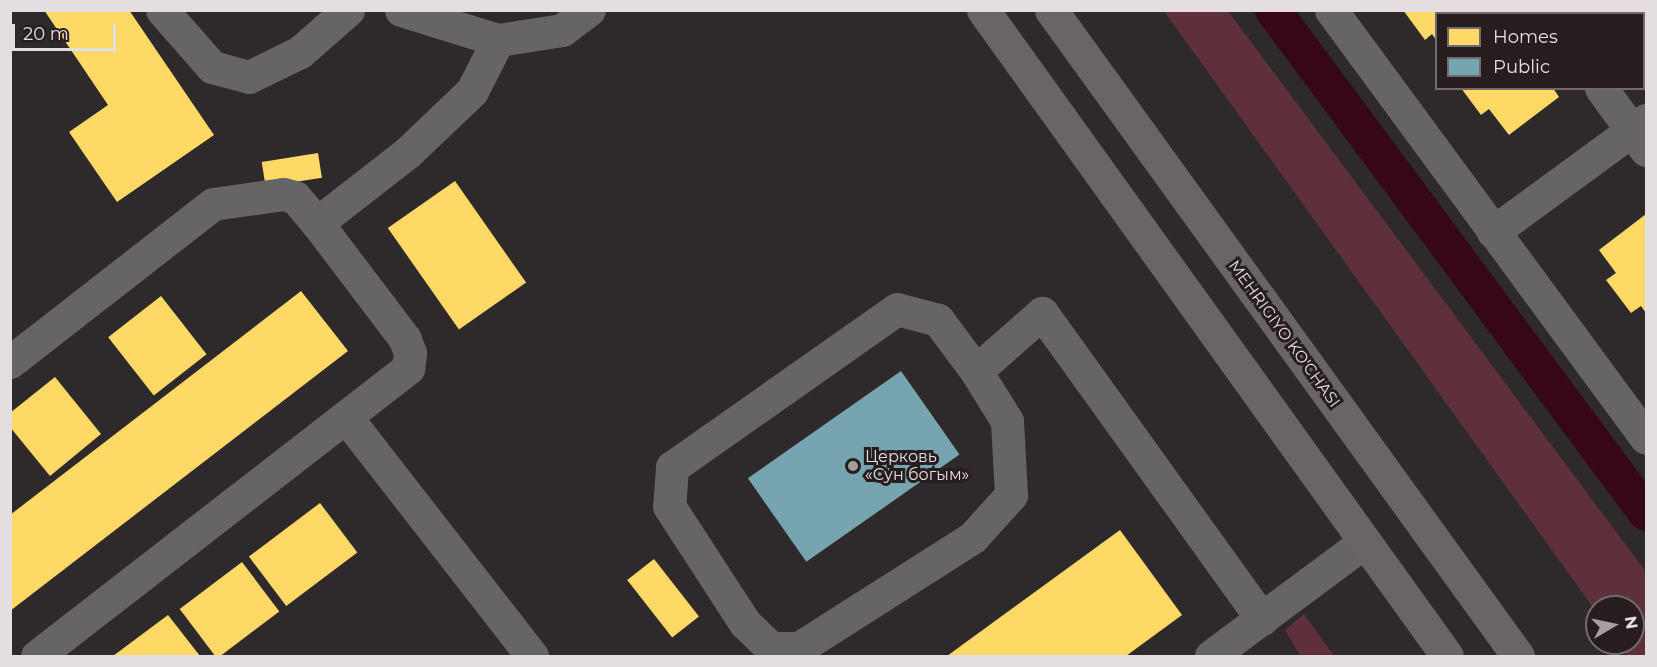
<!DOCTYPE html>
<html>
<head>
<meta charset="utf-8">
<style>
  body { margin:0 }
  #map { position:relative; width:1657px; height:667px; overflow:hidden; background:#2e292a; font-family:Montserrat,sans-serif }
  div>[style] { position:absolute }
  .green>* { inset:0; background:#5d303b }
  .homes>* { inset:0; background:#ffd966; transform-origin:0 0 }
  .public>* { inset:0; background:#76a5af; transform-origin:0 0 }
  .canal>* { height:36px; margin:-18px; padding:0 18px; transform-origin:18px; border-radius:18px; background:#350718 }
  .minor>* { height:33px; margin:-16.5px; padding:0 16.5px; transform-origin:16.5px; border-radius:16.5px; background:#666465 }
  .major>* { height:33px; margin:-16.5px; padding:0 16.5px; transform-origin:16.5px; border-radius:16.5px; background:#696566 }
  .dots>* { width:16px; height:16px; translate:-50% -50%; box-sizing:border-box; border:3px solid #261d1f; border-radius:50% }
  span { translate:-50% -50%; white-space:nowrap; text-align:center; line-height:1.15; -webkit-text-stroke:6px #261d1f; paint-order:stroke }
  .street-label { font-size:16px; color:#e5dee0 }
  .poi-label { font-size:16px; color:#e5dee0 }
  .left { translate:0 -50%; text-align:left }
  .frame { position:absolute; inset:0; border:12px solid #e5dee0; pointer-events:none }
  .legend { position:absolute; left:1435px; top:12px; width:210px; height:78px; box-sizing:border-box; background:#261d1f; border:2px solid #726a6c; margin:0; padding:8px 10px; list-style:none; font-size:18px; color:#e5dee0 }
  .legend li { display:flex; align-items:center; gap:12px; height:30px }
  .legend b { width:30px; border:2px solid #726a6c }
  .north { position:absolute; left:1585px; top:595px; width:60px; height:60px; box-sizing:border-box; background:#261d1f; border:2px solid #726a6c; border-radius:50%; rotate:81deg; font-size:16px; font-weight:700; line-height:24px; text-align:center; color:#e5dee0 }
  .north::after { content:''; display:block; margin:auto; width:21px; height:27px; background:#a59fa0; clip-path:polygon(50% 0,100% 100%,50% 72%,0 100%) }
  .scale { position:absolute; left:12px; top:24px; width:104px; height:27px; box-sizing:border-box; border:3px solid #e5dee0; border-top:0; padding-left:8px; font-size:18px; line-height:21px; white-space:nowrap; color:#e5dee0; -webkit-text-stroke:4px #261d1f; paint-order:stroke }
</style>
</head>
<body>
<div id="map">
  <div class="green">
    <i style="clip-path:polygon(1164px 11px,1228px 11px,1646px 572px,1646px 656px,1628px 656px,1619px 643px,1633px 643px,1633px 607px,1597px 607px,1597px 613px)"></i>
    <i style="clip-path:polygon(1304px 614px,1334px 656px,1300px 656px,1285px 630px)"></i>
  </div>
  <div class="homes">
    <i style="clip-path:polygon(44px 10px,129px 10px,214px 135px,117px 202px,69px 132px,108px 105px)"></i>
    <i style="clip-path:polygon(1403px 10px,1495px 10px,1497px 14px,1436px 14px,1436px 40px,1432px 34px,1425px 40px)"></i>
    <i style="clip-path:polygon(1461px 88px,1553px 88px,1559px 97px,1509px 135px,1489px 109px,1481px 115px)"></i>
    <i style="left:318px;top:153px;width:25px;height:57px;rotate:81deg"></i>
    <i style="left:455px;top:181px;width:124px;height:82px;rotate:55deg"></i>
    <i style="clip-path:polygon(1646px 214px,1646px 313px,1641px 306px,1631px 313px,1606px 280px,1616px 273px,1599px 250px)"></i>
    <i style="clip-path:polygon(301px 291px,348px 351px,10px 611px,10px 515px)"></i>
    <i style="left:161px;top:296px;width:74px;height:67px;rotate:52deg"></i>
    <i style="clip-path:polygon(55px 377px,101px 434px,50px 476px,10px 427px,10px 413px)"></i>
    <i style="left:320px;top:503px;width:62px;height:89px;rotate:53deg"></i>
    <i style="clip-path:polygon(1120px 530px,1182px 615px,1126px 656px,947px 656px)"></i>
    <i style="left:654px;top:559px;width:73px;height:34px;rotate:52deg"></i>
    <i style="left:242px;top:562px;width:62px;height:78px;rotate:53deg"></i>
    <i style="clip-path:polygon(168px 615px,200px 656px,113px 656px)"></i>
  </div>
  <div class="public">
    <i style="left:901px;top:371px;width:102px;height:187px;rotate:55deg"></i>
  </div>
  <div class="canal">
    <i style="left:1273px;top:10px;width:626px;rotate:53.44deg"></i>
  </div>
  <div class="minor">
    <i style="left:162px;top:10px;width:76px;rotate:48.7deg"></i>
    <i style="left:212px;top:67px;width:38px;rotate:15deg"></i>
    <i style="left:249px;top:77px;width:57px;rotate:-26.1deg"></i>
    <i style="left:300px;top:52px;width:64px;rotate:-41.2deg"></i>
    <i style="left:401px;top:10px;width:102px;rotate:17.2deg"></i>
    <i style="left:498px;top:40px;width:65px;rotate:-8.9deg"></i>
    <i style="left:562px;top:30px;width:34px;rotate:-37deg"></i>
    <i style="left:1331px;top:10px;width:531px;rotate:53.65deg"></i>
    <i style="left:1543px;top:10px;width:4px;rotate:63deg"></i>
    <i style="left:1601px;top:88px;width:77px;rotate:54deg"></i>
    <i style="left:1493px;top:232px;width:190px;rotate:-36.2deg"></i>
    <i style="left:10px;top:362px;width:257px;rotate:-37.9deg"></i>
    <i style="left:213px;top:204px;width:71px;rotate:-8.1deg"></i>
    <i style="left:283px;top:194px;width:12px;rotate:14deg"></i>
    <i style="left:295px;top:197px;width:34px;rotate:50deg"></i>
    <i style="left:976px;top:371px;width:64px;rotate:-126.7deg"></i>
    <i style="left:938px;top:320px;width:42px;rotate:-165deg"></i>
    <i style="left:897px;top:309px;width:275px;rotate:144.9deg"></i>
    <i style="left:672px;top:467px;width:39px;rotate:94deg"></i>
    <i style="left:669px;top:506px;width:140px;rotate:57deg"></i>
    <i style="left:745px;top:623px;width:36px;rotate:44deg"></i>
    <i style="left:771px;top:648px;width:28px"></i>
    <i style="left:799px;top:648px;width:206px;rotate:-32.5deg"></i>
    <i style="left:973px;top:537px;width:57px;rotate:-47.9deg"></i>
    <i style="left:1011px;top:495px;width:74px;rotate:-93.1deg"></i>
    <i style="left:1007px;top:421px;width:59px;rotate:-121.8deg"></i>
    <i style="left:976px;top:371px;width:88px;rotate:-41.3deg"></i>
    <i style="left:1042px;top:313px;width:377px;rotate:54.3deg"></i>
    <i style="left:346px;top:417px;width:303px;rotate:52.1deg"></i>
    <i style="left:37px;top:656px;width:470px;rotate:-37.8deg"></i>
    <i style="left:408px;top:368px;width:15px;rotate:-82deg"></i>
    <i style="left:410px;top:353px;width:15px;rotate:-110deg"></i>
    <i style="left:405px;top:339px;width:146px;rotate:-127.2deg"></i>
    <i style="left:317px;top:223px;width:114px;rotate:-37.9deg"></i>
    <i style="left:407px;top:153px;width:90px;rotate:-43.6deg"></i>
    <i style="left:472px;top:91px;width:57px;rotate:-63deg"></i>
    <i style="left:1211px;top:656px;width:189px;rotate:-36.6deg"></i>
  </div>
  <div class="major">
    <i style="left:983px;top:10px;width:795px;rotate:54.31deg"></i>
    <i style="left:1051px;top:10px;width:797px;rotate:54.14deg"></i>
  </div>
  <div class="dots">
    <i style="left:853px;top:466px;background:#a59fa0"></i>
  </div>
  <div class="street-label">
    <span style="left:1284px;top:334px;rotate:54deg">MEHRIGIYO KO'CHASI</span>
  </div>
  <div class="poi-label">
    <span class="left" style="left:865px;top:466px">Церковь<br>«Сун богым»</span>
  </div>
  <div class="frame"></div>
  <ul class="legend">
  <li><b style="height:16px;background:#ffd966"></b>Homes</li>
  <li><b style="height:16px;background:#76a5af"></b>Public</li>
  </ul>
  <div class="north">N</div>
  <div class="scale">20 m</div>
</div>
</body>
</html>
